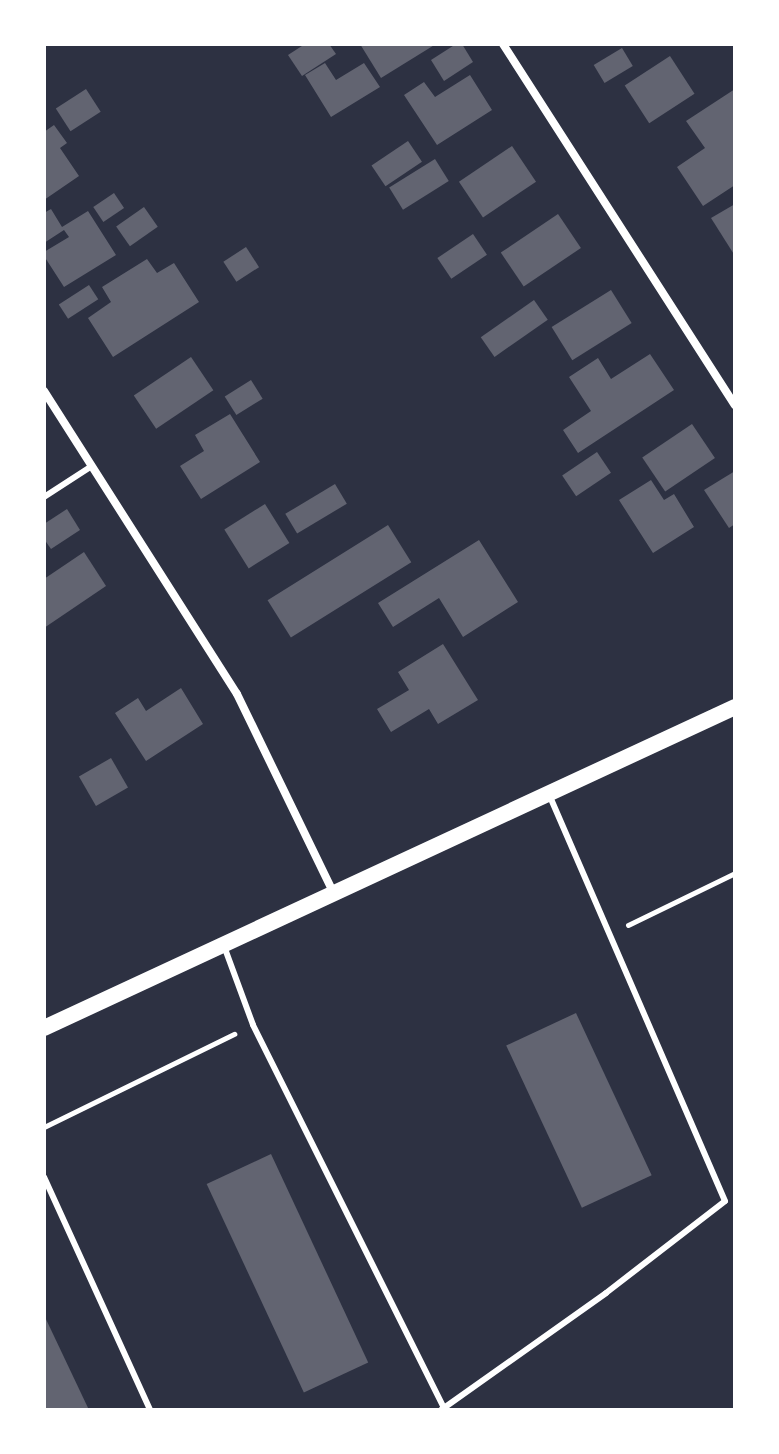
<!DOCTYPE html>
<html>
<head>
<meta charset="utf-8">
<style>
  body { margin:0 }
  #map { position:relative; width:779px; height:1454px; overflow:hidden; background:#2d3142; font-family:Roboto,sans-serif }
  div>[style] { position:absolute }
  .building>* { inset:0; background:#626471; transform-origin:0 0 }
  .path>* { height:5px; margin:-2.5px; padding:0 2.5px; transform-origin:2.5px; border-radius:2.5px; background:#fff }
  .service>* { height:6px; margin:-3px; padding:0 3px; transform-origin:3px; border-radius:3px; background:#fff }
  .minor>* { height:8px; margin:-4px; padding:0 4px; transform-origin:4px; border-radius:4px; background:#fff }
  .secondary>* { height:16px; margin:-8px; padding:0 8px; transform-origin:8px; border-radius:8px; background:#fff }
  span { translate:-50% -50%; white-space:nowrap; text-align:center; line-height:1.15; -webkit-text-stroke:8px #fff; paint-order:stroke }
  .frame { position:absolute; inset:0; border:46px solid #fff; pointer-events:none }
</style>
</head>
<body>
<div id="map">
  <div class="building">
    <i style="clip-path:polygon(305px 44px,329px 44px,336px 54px,302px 76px,288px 55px)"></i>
    <i style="clip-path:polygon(360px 44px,436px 44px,381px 78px)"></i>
    <i style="clip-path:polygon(456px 44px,462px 44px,473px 62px,444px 81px,431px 60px)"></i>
    <i style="left:622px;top:48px;width:21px;height:33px;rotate:59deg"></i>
    <i style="left:670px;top:56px;width:45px;height:54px;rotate:57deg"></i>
    <i style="clip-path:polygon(325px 63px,336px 80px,364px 63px,380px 87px,331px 117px,305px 75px)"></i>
    <i style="clip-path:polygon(470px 75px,492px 110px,437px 145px,404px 95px,424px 82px,435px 97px)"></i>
    <i style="left:86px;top:89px;width:27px;height:36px;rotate:57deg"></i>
    <i style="clip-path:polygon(735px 89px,735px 185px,703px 206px,677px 167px,705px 148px,686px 121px)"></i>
    <i style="clip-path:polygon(54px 125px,67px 143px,60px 148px,79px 176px,44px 200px,44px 132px)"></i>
    <i style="left:408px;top:141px;width:25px;height:44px;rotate:56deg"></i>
    <i style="left:512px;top:146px;width:43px;height:64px;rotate:56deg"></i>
    <i style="left:435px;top:159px;width:26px;height:54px;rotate:58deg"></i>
    <i style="left:114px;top:193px;width:18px;height:25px;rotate:56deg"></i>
    <i style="clip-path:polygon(735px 204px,735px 256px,711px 218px)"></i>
    <i style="left:144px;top:207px;width:24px;height:34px;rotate:55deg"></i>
    <i style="clip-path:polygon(51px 209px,62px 227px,88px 211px,116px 255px,64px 287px,44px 256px,44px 252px,69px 237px,64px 230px,44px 243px,44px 213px)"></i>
    <i style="left:558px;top:214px;width:41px;height:69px;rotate:56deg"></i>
    <i style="left:473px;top:234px;width:25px;height:43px;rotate:56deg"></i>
    <i style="left:246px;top:247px;width:24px;height:27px;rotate:57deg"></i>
    <i style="clip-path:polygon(147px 259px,157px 273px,174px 263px,199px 302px,113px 357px,88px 318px,111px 302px,102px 287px)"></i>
    <i style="left:89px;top:285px;width:17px;height:36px;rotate:57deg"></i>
    <i style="left:611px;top:290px;width:39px;height:70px;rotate:58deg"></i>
    <i style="left:534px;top:300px;width:24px;height:65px;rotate:55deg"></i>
    <i style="clip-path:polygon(650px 354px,674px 390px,578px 453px,563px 430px,591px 411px,569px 377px,598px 358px,611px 379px)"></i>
    <i style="left:191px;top:357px;width:40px;height:69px;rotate:56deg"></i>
    <i style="left:251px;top:380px;width:22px;height:31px;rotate:58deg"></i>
    <i style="clip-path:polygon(230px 414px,260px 462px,201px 499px,180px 466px,204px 451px,195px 435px)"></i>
    <i style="left:692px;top:424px;width:41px;height:60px;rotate:56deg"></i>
    <i style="left:597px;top:452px;width:25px;height:42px;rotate:56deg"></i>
    <i style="clip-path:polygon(735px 471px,735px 524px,729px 528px,704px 490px)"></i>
    <i style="clip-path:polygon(651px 480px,664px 500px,674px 494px,694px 527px,653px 553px,619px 500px)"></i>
    <i style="left:335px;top:484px;width:23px;height:58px;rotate:59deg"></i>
    <i style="left:265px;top:504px;width:46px;height:48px;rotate:58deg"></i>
    <i style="clip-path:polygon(67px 509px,80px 530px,51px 549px,44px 539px,44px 524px)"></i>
    <i style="left:388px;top:525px;width:44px;height:142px;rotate:58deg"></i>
    <i style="clip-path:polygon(479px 540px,518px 602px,463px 637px,439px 598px,393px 627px,378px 603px)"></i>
    <i style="clip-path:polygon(84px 552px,106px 586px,44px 628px,44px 579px)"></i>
    <i style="clip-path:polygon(443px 644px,478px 700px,438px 724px,429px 709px,391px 732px,377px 709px,409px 690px,398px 672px)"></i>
    <i style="clip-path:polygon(181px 688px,203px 724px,146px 761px,115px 713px,138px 698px,146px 711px)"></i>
    <i style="left:111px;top:758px;width:34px;height:37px;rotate:60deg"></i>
    <i style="left:576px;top:1013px;width:179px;height:77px;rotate:65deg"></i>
    <i style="left:271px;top:1154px;width:230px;height:71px;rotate:65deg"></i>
    <i style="clip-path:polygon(44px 1315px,89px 1410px,44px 1410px)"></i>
  </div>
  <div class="path">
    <i style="left:628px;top:925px;width:119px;rotate:-25.9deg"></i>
    <i style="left:44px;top:1127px;width:212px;rotate:-26.1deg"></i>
  </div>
  <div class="service">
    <i style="left:44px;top:497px;width:57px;rotate:-32.9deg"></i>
    <i style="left:224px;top:946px;width:84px;rotate:69.8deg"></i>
    <i style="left:253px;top:1025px;width:428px;rotate:63.5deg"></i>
    <i style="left:44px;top:1177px;width:256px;rotate:65.5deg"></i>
    <i style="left:441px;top:1410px;width:202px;rotate:-35.3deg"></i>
    <i style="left:606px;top:1293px;width:150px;rotate:-37.7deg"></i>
    <i style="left:725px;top:1201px;width:443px;rotate:-113.4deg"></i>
  </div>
  <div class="minor">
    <i style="left:503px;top:44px;width:429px;rotate:57.3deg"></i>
    <i style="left:44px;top:391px;width:359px;rotate:57.5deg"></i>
    <i style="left:237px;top:694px;width:222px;rotate:64.1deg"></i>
  </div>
  <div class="secondary">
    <i style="left:44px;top:1028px;width:762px;rotate:-24.92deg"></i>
  </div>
  <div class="frame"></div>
</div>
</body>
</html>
